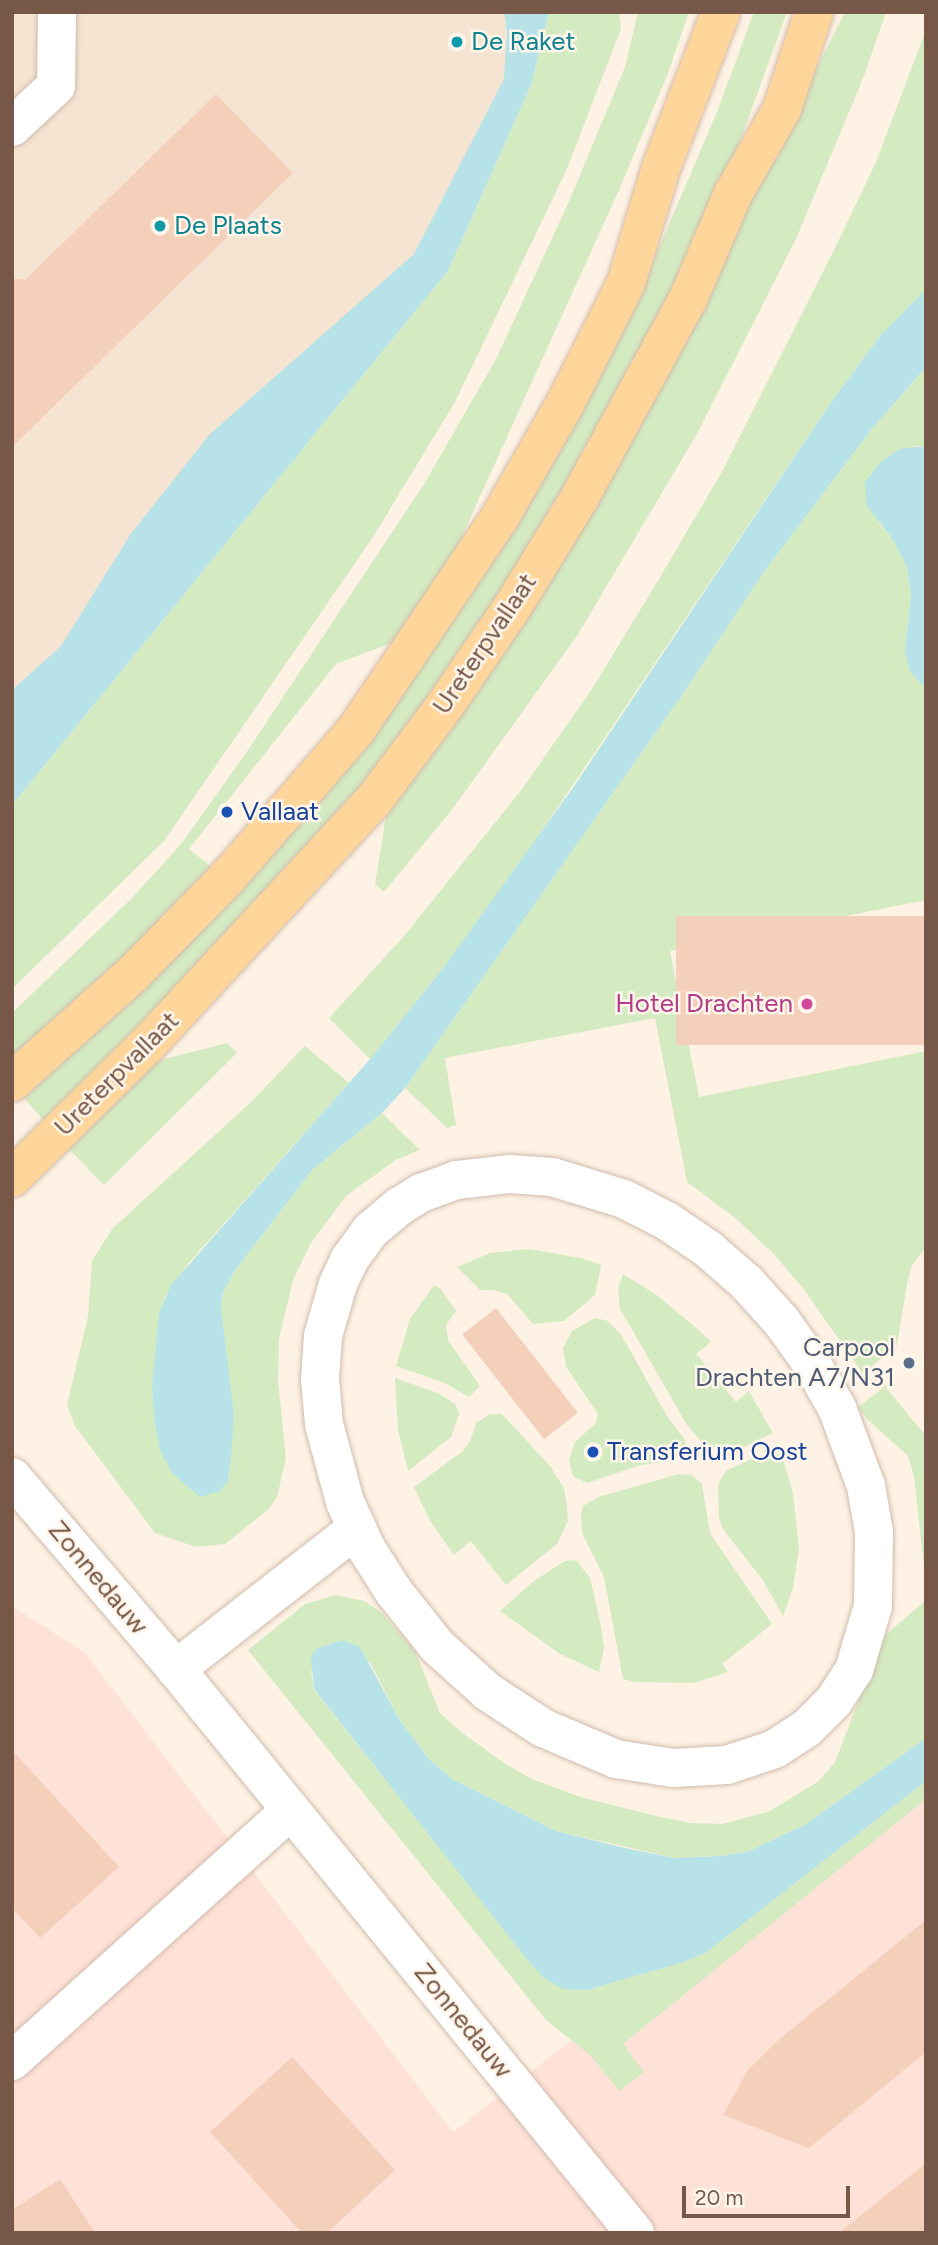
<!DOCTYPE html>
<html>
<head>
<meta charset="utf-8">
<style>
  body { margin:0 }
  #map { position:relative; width:938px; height:2245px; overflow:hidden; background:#fdf2e4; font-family:Figtree,sans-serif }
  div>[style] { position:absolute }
  .residential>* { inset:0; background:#f5e4d2 }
  .commercial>* { inset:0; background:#fee1d7 }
  .green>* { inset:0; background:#d4ebc2 }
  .water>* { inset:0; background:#b7e2e8 }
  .building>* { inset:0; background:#f4cfba; transform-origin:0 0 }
  .roads { filter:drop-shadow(0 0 2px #d1bbac) drop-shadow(0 0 2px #d1bbac) }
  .minor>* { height:38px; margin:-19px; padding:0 19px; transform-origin:19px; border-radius:19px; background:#fff }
  .major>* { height:38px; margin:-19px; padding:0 19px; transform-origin:19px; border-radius:19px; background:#fed59a }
  .dots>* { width:19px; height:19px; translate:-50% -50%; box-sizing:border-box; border:4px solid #fff6eb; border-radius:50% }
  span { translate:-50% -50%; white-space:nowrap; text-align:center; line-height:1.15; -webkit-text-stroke:5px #fff6eb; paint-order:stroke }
  .culture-label { font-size:26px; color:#0d838f }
  .left { translate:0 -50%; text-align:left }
  .street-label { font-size:26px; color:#775748 }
  .transit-label { font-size:26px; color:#164399 }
  .hotel-label { font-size:26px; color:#b23c85 }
  .right { translate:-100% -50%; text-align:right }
  .service-label { font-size:26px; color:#4e5e75 }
  .frame { position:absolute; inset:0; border:14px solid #775748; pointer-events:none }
  .scale { position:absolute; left:682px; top:2186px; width:168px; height:32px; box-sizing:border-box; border:4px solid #775748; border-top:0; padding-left:9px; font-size:21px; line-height:24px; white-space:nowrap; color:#775748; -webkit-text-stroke:5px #fff6eb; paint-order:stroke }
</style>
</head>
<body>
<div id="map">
  <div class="residential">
    <i style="clip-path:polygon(12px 12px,527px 12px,524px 49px,431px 266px,12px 748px)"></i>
  </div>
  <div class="commercial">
    <i style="clip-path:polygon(12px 1606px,85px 1653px,453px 2132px,926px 1767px,926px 2233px,12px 2233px)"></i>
  </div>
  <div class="green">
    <i style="clip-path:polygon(549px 12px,619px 12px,621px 29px,566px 171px,455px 402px,373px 537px,164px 841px,12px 989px,12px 805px,448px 271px,531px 85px)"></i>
    <i style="clip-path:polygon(638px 12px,689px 12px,667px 76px,619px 190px,454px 554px,402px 639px,336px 664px,189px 849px,218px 872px,12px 1064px,12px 1013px,132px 898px,182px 843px,248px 750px,424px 484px,496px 359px,567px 206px,625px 67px)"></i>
    <i style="clip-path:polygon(754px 12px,787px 12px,743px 133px,693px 252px,562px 504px,395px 752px,208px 966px,45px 1122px,24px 1098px,189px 940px,649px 271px,717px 112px)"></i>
    <i style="clip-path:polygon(845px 12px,886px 12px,864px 76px,796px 239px,698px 432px,577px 636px,451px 811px,384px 892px,375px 884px,388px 804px,749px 202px)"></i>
    <i style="clip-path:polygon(926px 30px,926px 289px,880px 336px,832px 401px,508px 881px,444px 967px,370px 1059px,329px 1018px,405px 935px,522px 789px,592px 689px,656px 584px,723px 470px,836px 246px,876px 162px)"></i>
    <i style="clip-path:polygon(926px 367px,926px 446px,917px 446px,879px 523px,893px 540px,907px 567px,911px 596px,905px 651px,926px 689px,926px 900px,670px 951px,699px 1097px,926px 1051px,926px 1247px,912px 1265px,907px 1284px,897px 1345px,863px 1374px,805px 1291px,773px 1253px,734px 1217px,687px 1182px,655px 1018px,445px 1058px,456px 1125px,447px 1128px,405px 1088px,680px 698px,763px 573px,871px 430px)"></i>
    <i style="clip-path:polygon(227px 1043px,237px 1053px,104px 1185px,66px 1146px,149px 1063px)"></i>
    <i style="clip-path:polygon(305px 1046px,349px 1083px,187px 1265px,165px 1297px,152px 1389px,160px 1451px,220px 1491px,228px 1480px,231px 1457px,221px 1307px,223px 1292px,234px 1272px,312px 1170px,382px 1113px,420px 1150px,396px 1160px,347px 1195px,311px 1243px,293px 1280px,279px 1339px,278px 1381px,286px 1458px,277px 1497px,269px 1509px,225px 1544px,196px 1547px,155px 1533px,75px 1426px,67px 1405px,88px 1316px,92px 1261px,112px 1229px,250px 1103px)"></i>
    <i style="clip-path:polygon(529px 1249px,581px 1258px,601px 1265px,595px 1295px,564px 1321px,533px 1324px,507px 1294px,493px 1290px,480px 1290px,457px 1267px,490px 1253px)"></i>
    <i style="clip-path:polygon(623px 1274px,658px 1296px,702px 1333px,711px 1342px,696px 1354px,736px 1402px,749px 1391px,773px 1433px,744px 1447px,714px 1447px,701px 1441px,687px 1425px,620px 1309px,618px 1288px)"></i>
    <i style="clip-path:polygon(434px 1285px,441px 1289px,456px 1311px,446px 1325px,448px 1340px,480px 1386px,469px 1397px,445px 1383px,396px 1366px,410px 1319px)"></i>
    <i style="clip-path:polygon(595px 1318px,608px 1321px,622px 1336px,667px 1416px,685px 1440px,685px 1447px,672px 1461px,641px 1465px,587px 1483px,573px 1476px,569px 1460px,575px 1442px,596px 1423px,598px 1414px,566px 1367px,563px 1348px,572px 1331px)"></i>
    <i style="clip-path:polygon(395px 1378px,438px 1393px,455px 1404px,459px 1414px,451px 1437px,408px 1471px,398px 1430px)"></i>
    <i style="clip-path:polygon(887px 1385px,887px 1389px,926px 1436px,926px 1585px,914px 1476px,908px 1456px,866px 1418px,858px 1407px)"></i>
    <i style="clip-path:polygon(490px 1414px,502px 1414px,550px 1466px,564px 1488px,567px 1506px,568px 1521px,557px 1544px,506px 1585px,471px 1541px,454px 1555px,430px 1521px,414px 1487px,463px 1451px,471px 1439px,476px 1423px)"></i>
    <i style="clip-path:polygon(781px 1453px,793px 1493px,799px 1549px,793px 1588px,783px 1616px,762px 1579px,722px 1528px,719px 1517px,718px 1485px,726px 1471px,751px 1459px)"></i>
    <i style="clip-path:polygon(679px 1474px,692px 1475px,702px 1484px,710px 1533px,772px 1624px,722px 1664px,728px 1672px,694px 1683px,634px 1682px,623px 1679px,604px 1577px,582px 1533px,581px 1513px,583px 1506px,598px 1497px)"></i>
    <i style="clip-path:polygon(576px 1560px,590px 1578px,600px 1621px,604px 1647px,599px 1672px,560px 1654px,500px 1611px,535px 1580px,565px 1561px)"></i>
    <i style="clip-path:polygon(336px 1595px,364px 1601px,381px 1612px,415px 1651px,440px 1713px,461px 1732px,507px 1765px,532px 1779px,580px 1797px,656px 1816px,691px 1823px,722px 1824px,768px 1812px,819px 1781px,835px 1762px,883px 1637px,926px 1600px,926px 1738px,806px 1824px,749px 1851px,720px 1856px,675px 1858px,556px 1831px,452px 1779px,429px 1759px,399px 1719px,370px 1662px,311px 1671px,314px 1690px,544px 1978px,587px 1990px,684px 1962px,707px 1952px,926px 1781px,926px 1799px,623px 2044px,644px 2072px,619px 2091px,591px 2056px,546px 2020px,248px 1650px,305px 1604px)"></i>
  </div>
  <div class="water">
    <i style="clip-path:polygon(504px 12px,549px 12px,531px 85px,448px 271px,12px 805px,12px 690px,61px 646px,130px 535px,209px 435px,414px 254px,504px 79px,507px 32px)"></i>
    <i style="clip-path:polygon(926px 289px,926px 367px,871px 430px,763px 573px,680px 698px,405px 1088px,382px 1113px,312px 1170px,234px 1272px,223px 1292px,221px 1307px,234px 1416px,231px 1457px,228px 1481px,220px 1491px,200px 1497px,173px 1474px,160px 1451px,155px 1423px,152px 1389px,159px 1313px,171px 1285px,370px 1059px,444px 967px,577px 782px,832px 401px,880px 336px)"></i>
    <i style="clip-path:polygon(926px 446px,926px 689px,910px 671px,905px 651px,911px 596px,907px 567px,893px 540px,867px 506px,865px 482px,880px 463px,899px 449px)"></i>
    <i style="clip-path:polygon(342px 1640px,360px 1647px,399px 1719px,429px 1759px,452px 1779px,556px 1831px,625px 1848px,675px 1858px,720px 1856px,749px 1851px,806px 1824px,926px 1738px,926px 1781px,707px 1952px,684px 1962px,587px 1990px,563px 1989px,544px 1978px,526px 1958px,314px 1689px,311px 1658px,316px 1649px)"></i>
  </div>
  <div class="building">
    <i style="clip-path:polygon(216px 94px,293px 173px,12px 447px,12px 279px,26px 279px)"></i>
    <i style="left:926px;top:916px;width:129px;height:250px;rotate:90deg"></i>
    <i style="left:496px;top:1308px;width:133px;height:43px;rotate:52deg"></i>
    <i style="clip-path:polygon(12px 1750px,119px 1867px,40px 1938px,12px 1908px)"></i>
    <i style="clip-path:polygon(926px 1920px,926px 2052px,809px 2148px,723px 2115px,748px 2070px,776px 2042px)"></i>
    <i style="clip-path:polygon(292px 2057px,395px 2170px,327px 2233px,302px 2233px,210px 2132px)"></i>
    <i style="clip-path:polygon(926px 2163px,926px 2233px,839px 2233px)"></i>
    <i style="clip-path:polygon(60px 2179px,95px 2233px,12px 2233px,12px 2210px)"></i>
  </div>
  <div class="roads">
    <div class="minor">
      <i style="left:12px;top:127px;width:60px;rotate:-43deg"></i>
      <i style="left:56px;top:86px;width:74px;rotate:-89.2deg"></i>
      <i style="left:510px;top:1174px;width:42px;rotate:4.1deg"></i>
      <i style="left:552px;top:1177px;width:75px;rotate:17deg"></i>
      <i style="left:624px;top:1199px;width:48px;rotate:27.1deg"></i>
      <i style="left:667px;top:1221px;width:50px;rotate:34.3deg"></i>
      <i style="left:708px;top:1249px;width:52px;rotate:41.1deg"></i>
      <i style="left:747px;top:1283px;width:52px;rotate:48.1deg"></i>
      <i style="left:782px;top:1322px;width:52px;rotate:54.5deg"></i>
      <i style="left:812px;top:1364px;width:51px;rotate:60.4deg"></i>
      <i style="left:837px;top:1408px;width:83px;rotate:69.6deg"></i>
      <i style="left:866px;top:1486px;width:47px;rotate:80.1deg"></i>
      <i style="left:874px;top:1532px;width:74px;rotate:90.8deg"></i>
      <i style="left:873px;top:1606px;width:67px;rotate:106.5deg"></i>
      <i style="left:854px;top:1670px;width:38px;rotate:123deg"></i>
      <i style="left:833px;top:1702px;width:37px;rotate:135deg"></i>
      <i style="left:807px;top:1728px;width:38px;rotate:147deg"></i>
      <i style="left:775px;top:1749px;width:51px;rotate:161.6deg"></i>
      <i style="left:727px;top:1765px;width:54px;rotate:176.8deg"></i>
      <i style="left:673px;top:1768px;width:58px;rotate:-171deg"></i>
      <i style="left:616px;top:1759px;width:79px;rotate:-157deg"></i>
      <i style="left:543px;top:1728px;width:66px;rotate:-146.8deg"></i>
      <i style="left:488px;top:1692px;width:69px;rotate:-138deg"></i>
      <i style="left:437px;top:1646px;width:69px;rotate:-128.5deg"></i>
      <i style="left:394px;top:1592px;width:52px;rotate:-122.5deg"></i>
      <i style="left:366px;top:1548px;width:51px;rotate:-114.5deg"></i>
      <i style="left:345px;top:1502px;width:81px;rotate:-105.1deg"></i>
      <i style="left:324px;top:1424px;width:45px;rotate:-95.1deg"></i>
      <i style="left:320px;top:1379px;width:43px;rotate:-86deg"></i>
      <i style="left:323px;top:1336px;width:54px;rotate:-73.9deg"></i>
      <i style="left:338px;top:1284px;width:26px;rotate:-65deg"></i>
      <i style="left:349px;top:1260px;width:37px;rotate:-54deg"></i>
      <i style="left:371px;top:1230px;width:38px;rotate:-40deg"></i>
      <i style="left:400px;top:1206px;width:25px;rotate:-32deg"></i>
      <i style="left:421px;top:1193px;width:38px;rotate:-20deg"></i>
      <i style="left:457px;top:1180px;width:53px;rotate:-6.5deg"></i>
      <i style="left:12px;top:1477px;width:253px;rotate:49.5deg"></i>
      <i style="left:176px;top:1669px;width:727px;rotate:50.86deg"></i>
      <i style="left:176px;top:1669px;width:229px;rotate:-37.9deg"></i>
      <i style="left:12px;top:2061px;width:375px;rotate:-42deg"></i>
    </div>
    <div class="major">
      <i style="left:12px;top:1082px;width:162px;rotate:-41.8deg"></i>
      <i style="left:133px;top:974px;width:133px;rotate:-45.6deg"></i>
      <i style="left:226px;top:879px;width:130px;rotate:-48.7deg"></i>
      <i style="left:312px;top:781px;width:67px;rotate:-49.2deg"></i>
      <i style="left:356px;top:730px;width:257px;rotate:-55.9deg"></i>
      <i style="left:500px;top:517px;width:130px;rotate:-60.1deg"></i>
      <i style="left:565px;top:404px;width:136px;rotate:-63.2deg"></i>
      <i style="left:626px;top:283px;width:120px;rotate:-73.1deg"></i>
      <i style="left:661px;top:168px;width:167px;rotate:-69deg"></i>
      <i style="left:12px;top:1178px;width:191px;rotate:-44.6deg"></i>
      <i style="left:148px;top:1044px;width:333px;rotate:-47.2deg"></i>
      <i style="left:374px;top:800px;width:120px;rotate:-53.1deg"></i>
      <i style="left:446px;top:704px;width:119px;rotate:-55.6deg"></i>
      <i style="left:513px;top:606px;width:128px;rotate:-58.4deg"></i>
      <i style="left:580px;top:497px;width:228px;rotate:-61.4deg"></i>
      <i style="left:689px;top:297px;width:112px;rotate:-66.9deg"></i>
      <i style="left:733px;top:194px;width:98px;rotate:-60deg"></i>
      <i style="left:782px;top:109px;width:102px;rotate:-71.7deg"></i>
    </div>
  </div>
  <div class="dots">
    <i style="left:457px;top:42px;background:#0f9aa8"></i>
    <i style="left:160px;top:226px;background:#0f9aa8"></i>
    <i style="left:227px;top:812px;background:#1a4fb4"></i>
    <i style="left:807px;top:1004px;background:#d1479c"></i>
    <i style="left:909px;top:1363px;background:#5c6f8a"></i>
    <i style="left:593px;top:1452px;background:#1a4fb4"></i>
  </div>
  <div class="culture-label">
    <span class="left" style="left:471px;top:42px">De Raket</span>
    <span class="left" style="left:174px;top:226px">De Plaats</span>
  </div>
  <div class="street-label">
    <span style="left:485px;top:644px;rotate:-56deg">Ureterpvallaat</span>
    <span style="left:117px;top:1074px;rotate:-45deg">Ureterpvallaat</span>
    <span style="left:98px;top:1578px;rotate:50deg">Zonnedauw</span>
    <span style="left:463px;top:2021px;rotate:51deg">Zonnedauw</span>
  </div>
  <div class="transit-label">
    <span class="left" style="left:241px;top:812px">Vallaat</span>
    <span class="left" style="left:607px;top:1452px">Transferium Oost</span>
  </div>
  <div class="hotel-label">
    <span class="right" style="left:793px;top:1004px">Hotel Drachten</span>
  </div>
  <div class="service-label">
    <span class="right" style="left:895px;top:1363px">Carpool<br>Drachten A7/N31</span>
  </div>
  <div class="frame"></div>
  <div class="scale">20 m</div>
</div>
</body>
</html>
